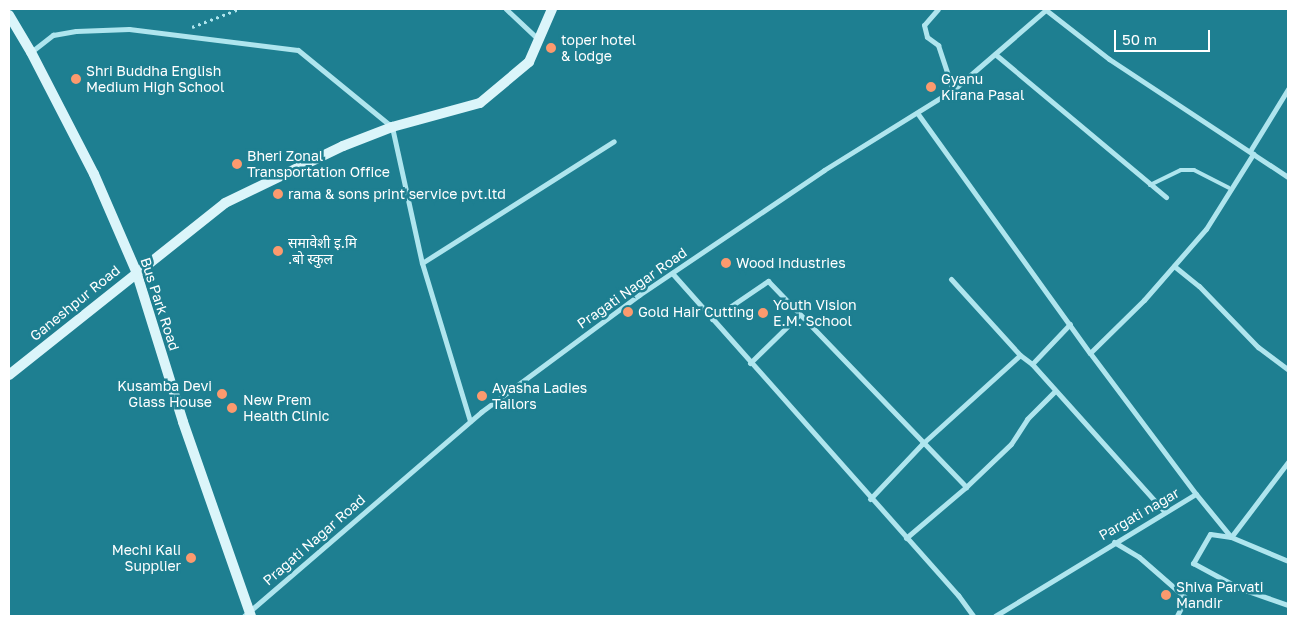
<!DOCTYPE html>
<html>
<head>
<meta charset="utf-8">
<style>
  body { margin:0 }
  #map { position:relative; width:1297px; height:625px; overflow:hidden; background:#1e7f91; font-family:"Golos Text","Noto Sans Devanagari",sans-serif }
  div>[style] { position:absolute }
  .path>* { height:2.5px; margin-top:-1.25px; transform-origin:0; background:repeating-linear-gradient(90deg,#afe5ee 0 2.5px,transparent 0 6.5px) }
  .lane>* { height:4px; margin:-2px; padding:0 2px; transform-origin:2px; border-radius:2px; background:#afe5ee }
  .street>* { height:5px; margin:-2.5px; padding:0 2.5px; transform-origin:2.5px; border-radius:2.5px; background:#afe5ee }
  .secondary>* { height:10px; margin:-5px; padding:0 5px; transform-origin:5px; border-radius:5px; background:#dbf5fa }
  .dots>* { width:14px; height:14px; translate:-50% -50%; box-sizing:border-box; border:2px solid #1e7f91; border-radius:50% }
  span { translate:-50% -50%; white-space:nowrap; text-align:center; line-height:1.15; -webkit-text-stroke:5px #1e7f91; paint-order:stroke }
  .poi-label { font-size:14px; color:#fff }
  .left { translate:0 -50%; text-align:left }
  .right { translate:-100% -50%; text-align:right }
  .street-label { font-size:14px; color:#fff }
  .frame { position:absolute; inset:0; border:10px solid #fff; pointer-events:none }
  .scale { position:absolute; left:1114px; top:30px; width:96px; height:22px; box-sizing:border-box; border:2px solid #fff; border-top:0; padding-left:6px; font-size:15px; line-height:18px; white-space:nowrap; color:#fff; -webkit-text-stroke:4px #1e7f91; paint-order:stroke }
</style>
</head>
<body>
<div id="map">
  <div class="path">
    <i style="left:192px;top:27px;width:50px;rotate:-21deg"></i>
  </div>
  <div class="lane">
    <i style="left:1150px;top:185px;width:34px;rotate:-26deg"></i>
    <i style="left:1181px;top:170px;width:13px"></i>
    <i style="left:1194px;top:170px;width:39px;rotate:27deg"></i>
  </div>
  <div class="street">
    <i style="left:506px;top:9px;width:44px;rotate:43.2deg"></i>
    <i style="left:938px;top:9px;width:21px;rotate:131deg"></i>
    <i style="left:924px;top:25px;width:12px;rotate:76deg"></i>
    <i style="left:927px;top:37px;width:14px;rotate:36deg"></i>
    <i style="left:938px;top:45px;width:47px;rotate:71.6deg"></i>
    <i style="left:1046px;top:10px;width:80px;rotate:37.9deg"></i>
    <i style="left:1109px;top:59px;width:214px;rotate:33.4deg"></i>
    <i style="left:31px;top:52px;width:28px;rotate:-38deg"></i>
    <i style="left:53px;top:35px;width:23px;rotate:-10deg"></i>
    <i style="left:76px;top:31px;width:53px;rotate:-2.2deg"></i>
    <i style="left:129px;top:29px;width:170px;rotate:7.1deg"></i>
    <i style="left:298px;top:50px;width:122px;rotate:39.3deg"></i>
    <i style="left:392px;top:127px;width:139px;rotate:77.6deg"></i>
    <i style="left:422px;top:263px;width:165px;rotate:73.1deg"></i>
    <i style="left:995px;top:54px;width:223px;rotate:39.9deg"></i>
    <i style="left:918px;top:114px;width:294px;rotate:54.3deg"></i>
    <i style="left:1090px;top:353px;width:176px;rotate:53.1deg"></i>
    <i style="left:1250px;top:151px;width:73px;rotate:-58.5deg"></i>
    <i style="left:422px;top:263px;width:227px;rotate:-32.4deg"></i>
    <i style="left:1174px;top:266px;width:32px;rotate:39deg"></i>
    <i style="left:1199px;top:286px;width:85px;rotate:46deg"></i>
    <i style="left:1258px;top:347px;width:38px;rotate:37deg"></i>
    <i style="left:672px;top:273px;width:431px;rotate:48.4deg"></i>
    <i style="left:958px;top:595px;width:26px;rotate:54deg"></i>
    <i style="left:951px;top:279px;width:103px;rotate:47.8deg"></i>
    <i style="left:712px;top:319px;width:68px;rotate:-34.2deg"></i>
    <i style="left:768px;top:281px;width:286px;rotate:46.1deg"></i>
    <i style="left:1070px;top:324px;width:55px;rotate:133.5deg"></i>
    <i style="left:1032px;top:364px;width:198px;rotate:48.1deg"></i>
    <i style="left:1090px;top:353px;width:76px;rotate:-44.5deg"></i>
    <i style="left:1144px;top:300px;width:94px;rotate:-48.9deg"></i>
    <i style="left:1206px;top:229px;width:89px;rotate:-57.9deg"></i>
    <i style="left:750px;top:363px;width:69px;rotate:-44.4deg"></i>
    <i style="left:1288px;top:462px;width:94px;rotate:127.2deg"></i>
    <i style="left:1231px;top:537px;width:21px;rotate:-172deg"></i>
    <i style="left:1210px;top:534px;width:34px;rotate:120deg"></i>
    <i style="left:1193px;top:563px;width:52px;rotate:28.5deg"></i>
    <i style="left:1239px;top:588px;width:52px;rotate:19.1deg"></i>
    <i style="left:870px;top:499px;width:76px;rotate:-46.6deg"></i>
    <i style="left:922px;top:444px;width:132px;rotate:-42.2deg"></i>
    <i style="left:1020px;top:355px;width:15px;rotate:37deg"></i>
    <i style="left:906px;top:538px;width:79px;rotate:-40.4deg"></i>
    <i style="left:966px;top:487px;width:62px;rotate:-43.7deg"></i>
    <i style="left:1011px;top:444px;width:30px;rotate:-57deg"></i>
    <i style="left:1027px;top:419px;width:38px;rotate:-45deg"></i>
    <i style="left:1114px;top:542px;width:29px;rotate:31deg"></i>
    <i style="left:1139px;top:557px;width:62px;rotate:41.1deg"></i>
    <i style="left:1186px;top:598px;width:20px;rotate:117deg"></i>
    <i style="left:244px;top:616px;width:313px;rotate:-40.7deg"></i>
    <i style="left:481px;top:412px;width:197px;rotate:-36.5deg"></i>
    <i style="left:639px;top:295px;width:223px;rotate:-34deg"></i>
    <i style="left:824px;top:170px;width:152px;rotate:-31.8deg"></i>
    <i style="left:953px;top:90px;width:124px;rotate:-40.8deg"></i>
    <i style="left:995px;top:616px;width:235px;rotate:-31.3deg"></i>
    <i style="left:1196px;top:494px;width:55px;rotate:50.9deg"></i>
    <i style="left:1231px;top:537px;width:62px;rotate:22.8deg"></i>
  </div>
  <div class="secondary">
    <i style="left:9px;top:15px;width:43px;rotate:59.3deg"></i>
    <i style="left:31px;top:52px;width:137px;rotate:62.7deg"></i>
    <i style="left:94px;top:174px;width:106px;rotate:66.6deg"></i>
    <i style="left:136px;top:271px;width:158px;rotate:72.7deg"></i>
    <i style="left:183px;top:422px;width:206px;rotate:70.7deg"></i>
    <i style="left:9px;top:375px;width:276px;rotate:-38.5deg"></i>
    <i style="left:225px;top:203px;width:131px;rotate:-25.8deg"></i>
    <i style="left:343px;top:146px;width:53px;rotate:-21.2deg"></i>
    <i style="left:392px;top:127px;width:91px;rotate:-15.3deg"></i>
    <i style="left:480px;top:103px;width:64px;rotate:-39.9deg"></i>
    <i style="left:529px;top:62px;width:58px;rotate:-66.5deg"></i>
  </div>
  <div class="dots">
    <i style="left:551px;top:48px;background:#fc9a6e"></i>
    <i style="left:76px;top:79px;background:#fc9a6e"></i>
    <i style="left:931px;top:87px;background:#fc9a6e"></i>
    <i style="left:237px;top:164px;background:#fc9a6e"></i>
    <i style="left:278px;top:194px;background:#fc9a6e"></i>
    <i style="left:278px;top:251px;background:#fc9a6e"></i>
    <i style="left:726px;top:263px;background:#fc9a6e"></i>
    <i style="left:628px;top:312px;background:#fc9a6e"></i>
    <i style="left:763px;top:313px;background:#fc9a6e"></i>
    <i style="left:222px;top:394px;background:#fc9a6e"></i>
    <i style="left:482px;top:396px;background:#fc9a6e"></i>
    <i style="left:232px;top:408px;background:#fc9a6e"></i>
    <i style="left:191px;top:558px;background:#fc9a6e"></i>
    <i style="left:1166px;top:595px;background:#fc9a6e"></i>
  </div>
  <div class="poi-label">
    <span class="left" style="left:561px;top:48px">toper hotel<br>&amp; lodge</span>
    <span class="left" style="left:86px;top:79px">Shri Buddha English<br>Medium High School</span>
    <span class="left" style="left:941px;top:87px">Gyanu<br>Kirana Pasal</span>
    <span class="left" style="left:247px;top:164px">Bheri Zonal<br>Transportation Office</span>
    <span class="left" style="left:288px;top:194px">rama &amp; sons print service pvt.ltd</span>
    <span class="left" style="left:288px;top:251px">समावेशी इ.मि<br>.बाे स्कुल</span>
    <span class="left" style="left:736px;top:263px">Wood Industries</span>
    <span class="left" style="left:773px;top:313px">Youth Vision<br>E.M. School</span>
    <span class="left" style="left:638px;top:312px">Gold Hair Cutting</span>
    <span class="right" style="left:212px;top:394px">Kusamba Devi<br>Glass House</span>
    <span class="left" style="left:492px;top:396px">Ayasha Ladies<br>Tailors</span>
    <span class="left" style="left:243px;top:408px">New Prem<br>Health Clinic</span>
    <span class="right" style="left:181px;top:558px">Mechi Kali<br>Supplier</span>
    <span class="left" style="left:1176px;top:595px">Shiva Parvati<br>Mandir</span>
  </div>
  <div class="street-label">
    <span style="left:632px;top:288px;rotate:-35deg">Pragati Nagar Road</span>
    <span style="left:75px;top:303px;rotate:-39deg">Ganeshpur Road</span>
    <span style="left:160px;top:304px;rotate:72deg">Bus Park Road</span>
    <span style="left:1139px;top:514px;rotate:-30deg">Pargati nagar</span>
    <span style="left:314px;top:540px;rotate:-41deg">Pragati Nagar Road</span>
  </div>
  <div class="frame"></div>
  <div class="scale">50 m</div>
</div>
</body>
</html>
